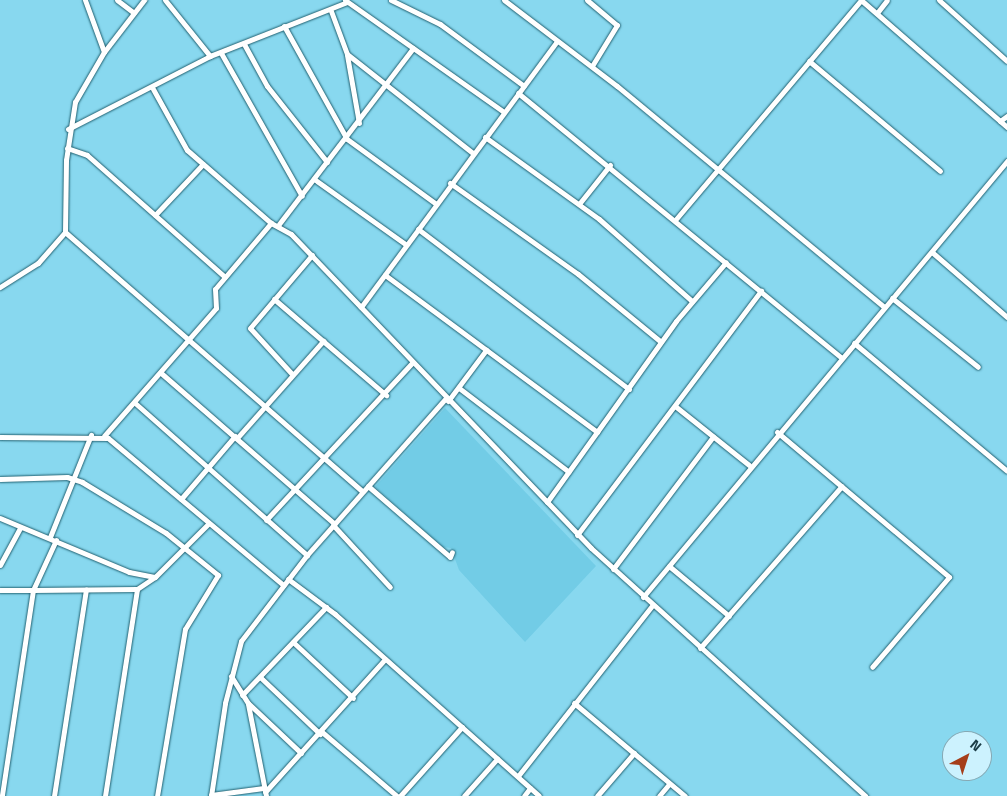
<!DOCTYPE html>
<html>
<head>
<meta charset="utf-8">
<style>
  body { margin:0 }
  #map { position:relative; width:1007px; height:796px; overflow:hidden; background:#88d8ef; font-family:"Titillium Web",sans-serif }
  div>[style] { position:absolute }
  .built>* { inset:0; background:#72cce6 }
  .roads { filter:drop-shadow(0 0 1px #216070) drop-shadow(0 0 1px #216070) }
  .minor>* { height:5px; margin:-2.5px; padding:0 2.5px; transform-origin:2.5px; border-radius:2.5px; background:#fff }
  span { translate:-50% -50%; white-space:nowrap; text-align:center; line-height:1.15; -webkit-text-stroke:4px #ccf2fe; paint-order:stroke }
  .north { position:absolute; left:942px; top:731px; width:50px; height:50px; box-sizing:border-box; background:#ccf2fe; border:1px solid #85a9b4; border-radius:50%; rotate:40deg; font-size:14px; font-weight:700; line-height:20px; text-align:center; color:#1b3c46 }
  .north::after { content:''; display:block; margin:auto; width:18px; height:22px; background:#a53e1a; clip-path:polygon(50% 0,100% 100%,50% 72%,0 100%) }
</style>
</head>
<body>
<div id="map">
  <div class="built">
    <i style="clip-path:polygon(445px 408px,596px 566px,525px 642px,459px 570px,451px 548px,443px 547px,375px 487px)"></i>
  </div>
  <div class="roads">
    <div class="minor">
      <i style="left:85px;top:0;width:55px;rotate:69.9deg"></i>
      <i style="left:117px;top:0;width:21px;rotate:37deg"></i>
      <i style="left:165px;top:0;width:72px;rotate:51.2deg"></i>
      <i style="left:345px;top:0;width:194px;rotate:35.2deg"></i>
      <i style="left:391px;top:0;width:55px;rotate:26.1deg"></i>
      <i style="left:440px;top:24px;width:104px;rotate:36.4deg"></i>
      <i style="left:504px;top:0;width:142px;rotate:37.3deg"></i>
      <i style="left:617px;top:86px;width:347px;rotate:39.6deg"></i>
      <i style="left:587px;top:0;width:39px;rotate:40deg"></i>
      <i style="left:617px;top:25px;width:48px;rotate:121.4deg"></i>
      <i style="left:861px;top:0;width:194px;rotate:41deg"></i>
      <i style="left:939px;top:0;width:91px;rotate:41.9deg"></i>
      <i style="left:331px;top:11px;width:46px;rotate:69.6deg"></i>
      <i style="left:347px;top:54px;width:160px;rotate:38.2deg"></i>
      <i style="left:877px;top:13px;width:16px;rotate:-52deg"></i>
      <i style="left:284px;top:26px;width:129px;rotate:60.9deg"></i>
      <i style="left:347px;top:139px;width:110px;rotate:36.1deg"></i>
      <i style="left:244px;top:44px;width:48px;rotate:61.3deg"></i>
      <i style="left:267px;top:86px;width:97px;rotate:51.7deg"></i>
      <i style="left:221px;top:53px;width:164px;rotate:60.5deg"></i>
      <i style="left:347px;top:55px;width:69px;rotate:80deg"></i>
      <i style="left:809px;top:61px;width:171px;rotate:40deg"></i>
      <i style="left:153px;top:89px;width:70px;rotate:60.9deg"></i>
      <i style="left:187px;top:150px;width:111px;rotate:41deg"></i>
      <i style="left:271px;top:223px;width:23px;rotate:29deg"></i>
      <i style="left:291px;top:234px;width:434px;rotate:46.3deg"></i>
      <i style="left:591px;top:548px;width:370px;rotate:42.1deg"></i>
      <i style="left:518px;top:93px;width:417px;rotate:39.3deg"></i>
      <i style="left:1000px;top:121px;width:9px;rotate:-36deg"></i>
      <i style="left:68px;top:129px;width:160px;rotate:-27.2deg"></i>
      <i style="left:210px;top:56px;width:147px;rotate:-21.5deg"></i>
      <i style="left:485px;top:137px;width:140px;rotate:35.7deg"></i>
      <i style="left:599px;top:219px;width:124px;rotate:41.4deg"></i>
      <i style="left:67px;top:148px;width:21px;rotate:19deg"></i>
      <i style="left:87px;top:155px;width:184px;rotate:41.5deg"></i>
      <i style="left:314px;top:179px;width:112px;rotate:35.5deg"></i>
      <i style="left:450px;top:183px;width:157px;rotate:35.4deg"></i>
      <i style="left:578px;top:274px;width:107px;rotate:39.3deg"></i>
      <i style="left:579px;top:204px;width:50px;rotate:-51.5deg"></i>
      <i style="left:155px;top:215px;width:70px;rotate:-46.7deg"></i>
      <i style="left:676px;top:219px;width:287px;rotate:-49.8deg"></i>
      <i style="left:279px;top:224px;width:221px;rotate:-52.7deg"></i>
      <i style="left:418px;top:229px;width:265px;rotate:37.2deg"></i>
      <i style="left:65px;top:232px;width:394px;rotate:41.1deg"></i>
      <i style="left:933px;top:253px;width:98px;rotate:40.9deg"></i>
      <i style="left:385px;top:275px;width:264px;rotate:36.5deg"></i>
      <i style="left:0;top:287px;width:45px;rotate:-32.3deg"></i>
      <i style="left:38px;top:263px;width:41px;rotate:-48.9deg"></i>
      <i style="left:65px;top:232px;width:72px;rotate:-89.2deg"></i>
      <i style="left:66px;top:160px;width:59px;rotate:-81.2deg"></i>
      <i style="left:75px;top:102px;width:58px;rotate:-59.9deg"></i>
      <i style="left:104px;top:52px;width:66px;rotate:-52.4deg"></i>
      <i style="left:892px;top:298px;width:110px;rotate:38.7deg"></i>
      <i style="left:274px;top:299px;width:148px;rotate:40.6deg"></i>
      <i style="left:361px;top:307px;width:330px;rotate:-53.6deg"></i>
      <i style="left:854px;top:343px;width:199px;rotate:39.9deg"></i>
      <i style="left:161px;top:373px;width:230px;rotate:41deg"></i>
      <i style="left:292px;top:374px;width:62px;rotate:-132.4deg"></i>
      <i style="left:250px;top:328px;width:96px;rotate:-49.7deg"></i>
      <i style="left:459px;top:388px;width:138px;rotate:37.4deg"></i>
      <i style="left:448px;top:401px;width:64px;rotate:-53.3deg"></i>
      <i style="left:135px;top:403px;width:230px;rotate:41.5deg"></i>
      <i style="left:675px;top:406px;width:95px;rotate:38.6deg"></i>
      <i style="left:777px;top:432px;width:225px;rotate:40.1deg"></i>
      <i style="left:949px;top:577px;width:118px;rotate:130.5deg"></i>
      <i style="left:104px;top:436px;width:170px;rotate:-48.8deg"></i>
      <i style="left:216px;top:308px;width:19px;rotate:-93deg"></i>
      <i style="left:215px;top:289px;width:87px;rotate:-49.7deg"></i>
      <i style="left:0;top:437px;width:108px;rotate:0.5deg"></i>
      <i style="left:108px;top:438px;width:229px;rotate:40deg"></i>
      <i style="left:237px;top:438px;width:130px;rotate:-48.4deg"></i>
      <i style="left:0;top:479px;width:67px;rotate:-1.7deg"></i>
      <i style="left:67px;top:477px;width:16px;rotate:18deg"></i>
      <i style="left:82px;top:482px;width:98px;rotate:31.3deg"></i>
      <i style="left:166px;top:533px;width:67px;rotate:38.9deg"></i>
      <i style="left:218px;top:575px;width:63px;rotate:121.4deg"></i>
      <i style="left:185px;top:629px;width:169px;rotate:99.5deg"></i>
      <i style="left:368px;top:486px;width:108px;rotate:40.9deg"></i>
      <i style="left:450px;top:557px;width:5px;rotate:-68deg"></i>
      <i style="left:181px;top:499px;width:83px;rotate:-49.4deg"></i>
      <i style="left:547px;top:502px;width:222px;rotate:-54.5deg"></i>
      <i style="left:676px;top:321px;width:77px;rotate:-49.7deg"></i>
      <i style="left:0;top:518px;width:140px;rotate:22.7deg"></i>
      <i style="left:129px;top:572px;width:26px;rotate:11deg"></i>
      <i style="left:266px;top:520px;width:214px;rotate:-47.1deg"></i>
      <i style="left:333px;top:525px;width:84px;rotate:47.4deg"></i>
      <i style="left:577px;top:535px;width:306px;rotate:-53deg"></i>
      <i style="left:50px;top:537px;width:110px;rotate:-68.1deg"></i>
      <i style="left:56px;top:540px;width:55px;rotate:114.7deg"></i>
      <i style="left:33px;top:590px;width:104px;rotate:-0.6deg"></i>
      <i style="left:137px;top:589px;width:22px;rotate:-34deg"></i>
      <i style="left:155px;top:577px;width:76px;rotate:-45deg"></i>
      <i style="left:0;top:565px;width:42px;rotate:-61.6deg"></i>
      <i style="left:669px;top:566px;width:78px;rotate:39.8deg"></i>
      <i style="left:613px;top:569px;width:166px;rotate:-52.9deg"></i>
      <i style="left:288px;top:579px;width:59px;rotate:36.7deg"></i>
      <i style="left:335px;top:614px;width:273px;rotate:41.7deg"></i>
      <i style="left:0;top:590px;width:33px"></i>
      <i style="left:33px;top:590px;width:208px;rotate:98.6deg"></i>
      <i style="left:643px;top:597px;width:568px;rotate:-50.14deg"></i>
      <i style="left:293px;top:642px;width:82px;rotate:43deg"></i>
      <i style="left:700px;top:648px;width:215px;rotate:-48.8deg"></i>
      <i style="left:231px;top:676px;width:32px;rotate:58deg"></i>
      <i style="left:248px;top:703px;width:73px;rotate:43.3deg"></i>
      <i style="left:260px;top:677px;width:83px;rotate:43.5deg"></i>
      <i style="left:242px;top:695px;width:122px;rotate:-46.3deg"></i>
      <i style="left:574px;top:703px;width:145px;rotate:40deg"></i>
      <i style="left:248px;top:704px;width:94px;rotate:78.9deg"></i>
      <i style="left:322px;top:732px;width:99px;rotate:40.5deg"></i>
      <i style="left:518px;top:776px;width:216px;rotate:-51.8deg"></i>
      <i style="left:265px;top:792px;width:179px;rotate:-47.9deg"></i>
      <i style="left:211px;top:795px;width:53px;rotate:-7.5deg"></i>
      <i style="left:54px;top:796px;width:209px;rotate:-81.2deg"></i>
      <i style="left:105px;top:796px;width:209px;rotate:-81.2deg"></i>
      <i style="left:211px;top:796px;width:94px;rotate:-81.4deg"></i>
      <i style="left:225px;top:703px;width:64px;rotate:-75.5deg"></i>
      <i style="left:241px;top:641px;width:108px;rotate:-52.5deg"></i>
      <i style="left:307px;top:555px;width:210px;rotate:-48.5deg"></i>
      <i style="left:400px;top:796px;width:93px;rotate:-48.1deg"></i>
      <i style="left:464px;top:796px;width:50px;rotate:-48.3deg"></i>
      <i style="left:524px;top:796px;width:10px;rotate:-53deg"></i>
      <i style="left:597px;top:796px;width:57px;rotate:-49.3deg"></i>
      <i style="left:659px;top:796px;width:16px;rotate:-50deg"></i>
    </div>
  </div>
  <div class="north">N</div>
</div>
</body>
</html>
